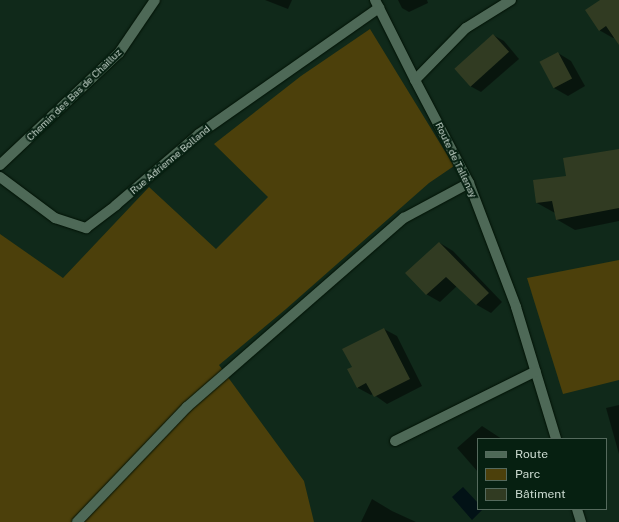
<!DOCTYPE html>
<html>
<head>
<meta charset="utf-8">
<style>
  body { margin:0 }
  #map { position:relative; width:619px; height:522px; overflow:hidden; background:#10291a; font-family:"Public Sans",sans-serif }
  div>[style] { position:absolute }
  .green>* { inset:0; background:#4c400b }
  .water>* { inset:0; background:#021216 }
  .shadow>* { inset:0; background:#0007 }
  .building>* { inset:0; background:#313b22; transform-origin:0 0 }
  .roads { filter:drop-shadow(0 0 1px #001205) drop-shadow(0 0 1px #001205) }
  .service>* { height:10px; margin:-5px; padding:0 5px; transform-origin:5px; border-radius:5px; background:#4e6957 }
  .minor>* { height:10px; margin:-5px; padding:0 5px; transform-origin:5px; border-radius:5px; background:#4e6957 }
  span { translate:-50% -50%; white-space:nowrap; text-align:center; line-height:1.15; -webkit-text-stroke:4px #062011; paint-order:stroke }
  .street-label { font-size:10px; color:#cbdad0 }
  .legend { position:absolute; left:477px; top:438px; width:130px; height:72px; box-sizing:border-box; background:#062011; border:1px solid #556a5d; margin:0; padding:5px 7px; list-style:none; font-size:12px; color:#cbdad0 }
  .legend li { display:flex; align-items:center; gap:8px; height:20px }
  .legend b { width:20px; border:1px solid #556a5d }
</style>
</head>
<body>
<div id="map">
  <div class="green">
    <i style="clip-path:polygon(370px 29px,454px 166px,429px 183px,286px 309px,219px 365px,304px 481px,314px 522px,0 522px,0 234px,63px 278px,149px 187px,216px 249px,268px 197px,214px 144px,301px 76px)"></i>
    <i style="clip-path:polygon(619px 260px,619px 380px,563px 394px,527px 278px)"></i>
  </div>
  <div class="water">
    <i style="clip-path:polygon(463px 487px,478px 503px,478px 509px,483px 509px,472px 520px,452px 497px)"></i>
  </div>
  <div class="shadow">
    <i style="clip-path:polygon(265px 0,292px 0,288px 9px)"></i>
    <i style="clip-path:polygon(398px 0,427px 0,428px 3px,409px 12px,402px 8px)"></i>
    <i style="clip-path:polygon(602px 0,619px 0,619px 36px,613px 38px,599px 30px)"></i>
    <i style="clip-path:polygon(493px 35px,504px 41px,519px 59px,481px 92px,470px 86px)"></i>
    <i style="clip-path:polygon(558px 53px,571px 61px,585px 86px,568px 96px,554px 88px,541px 63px)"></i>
    <i style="clip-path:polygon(619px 150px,619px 221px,575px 230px,556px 219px,555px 213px,537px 203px,567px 177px)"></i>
    <i style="clip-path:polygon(440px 243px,453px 251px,502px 302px,491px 313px,477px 305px,457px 286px,440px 302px,426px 294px)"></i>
    <i style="clip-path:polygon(384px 329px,397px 336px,422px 386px,387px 404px,373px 394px,371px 395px,358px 388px,353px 368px)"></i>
    <i style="clip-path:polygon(619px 405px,619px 454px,606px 408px)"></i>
    <i style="clip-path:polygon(482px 426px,502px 439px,478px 439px,478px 472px,457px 448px)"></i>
    <i style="clip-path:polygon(372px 499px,392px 511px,416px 522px,361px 522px)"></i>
  </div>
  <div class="building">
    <i style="clip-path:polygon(600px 0,619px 0,619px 45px,606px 26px,599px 31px,585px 10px)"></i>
    <i style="left:493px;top:34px;width:24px;height:52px;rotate:48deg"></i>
    <i style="left:558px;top:52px;width:30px;height:21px;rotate:62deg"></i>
    <i style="clip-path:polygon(619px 149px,619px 208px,556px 220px,552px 201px,536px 203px,533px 180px,566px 176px,563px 158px)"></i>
    <i style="clip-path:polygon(439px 242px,489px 293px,476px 305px,446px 277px,426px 295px,405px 273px)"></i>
    <i style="clip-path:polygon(384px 328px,410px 379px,374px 397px,366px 383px,357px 388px,347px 369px,352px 367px,342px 349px)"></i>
  </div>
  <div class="roads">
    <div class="service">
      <i style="left:0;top:165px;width:163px;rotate:-43.3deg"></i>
      <i style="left:119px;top:53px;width:64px;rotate:-55.8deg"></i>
      <i style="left:77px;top:522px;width:159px;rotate:-46.3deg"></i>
      <i style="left:187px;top:407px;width:288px;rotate:-41.1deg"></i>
      <i style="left:404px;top:218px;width:74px;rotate:-28.3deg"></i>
    </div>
    <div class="minor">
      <i style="left:375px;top:0;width:89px;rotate:63.4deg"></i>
      <i style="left:415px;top:80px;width:116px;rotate:62.3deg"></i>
      <i style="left:469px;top:183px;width:133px;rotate:69.2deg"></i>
      <i style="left:516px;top:307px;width:138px;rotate:73.1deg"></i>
      <i style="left:415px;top:80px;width:73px;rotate:-45.6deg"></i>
      <i style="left:466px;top:28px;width:53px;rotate:-31.9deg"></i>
      <i style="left:0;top:177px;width:69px;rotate:36.7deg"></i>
      <i style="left:55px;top:218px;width:33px;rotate:18deg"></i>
      <i style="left:86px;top:228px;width:38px;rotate:-37deg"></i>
      <i style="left:116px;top:205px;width:109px;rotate:-40.5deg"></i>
      <i style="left:199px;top:134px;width:220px;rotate:-35deg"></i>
      <i style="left:395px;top:441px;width:157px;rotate:-26.4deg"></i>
      <i style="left:577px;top:509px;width:14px;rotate:73deg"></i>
    </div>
  </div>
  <div class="street-label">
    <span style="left:74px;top:95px;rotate:-44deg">Chemin des Bas de Chailluz</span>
    <span style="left:170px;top:160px;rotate:-40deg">Rue Adrienne Bolland</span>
    <span style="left:456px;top:160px;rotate:64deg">Route de Tallenay</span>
  </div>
  <ul class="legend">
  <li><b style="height:5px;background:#4e6957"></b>Route</li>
  <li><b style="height:11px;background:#4c400b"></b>Parc</li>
  <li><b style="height:11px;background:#313b22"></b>Bâtiment</li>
  </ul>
</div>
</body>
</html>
